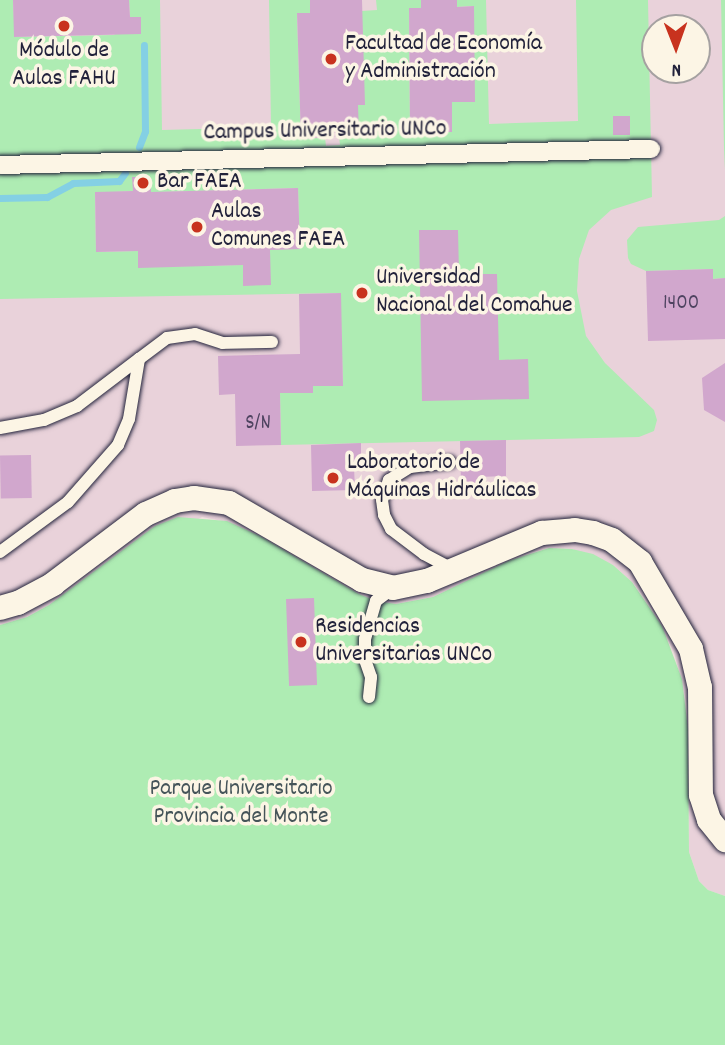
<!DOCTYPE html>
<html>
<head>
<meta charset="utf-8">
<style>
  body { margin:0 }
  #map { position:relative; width:725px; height:1045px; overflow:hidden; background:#f3e5e0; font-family:Dekko,sans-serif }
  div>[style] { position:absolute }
  .built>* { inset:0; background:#e9d2da }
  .green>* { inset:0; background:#aeecb3 }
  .stream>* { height:7px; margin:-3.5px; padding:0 3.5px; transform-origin:3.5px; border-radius:3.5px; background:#84d0e4 }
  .building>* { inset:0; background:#d1a7cd; transform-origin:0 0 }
  .roads { filter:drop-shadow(0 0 2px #22223b) drop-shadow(0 0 2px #22223b) }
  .service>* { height:12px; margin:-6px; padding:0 6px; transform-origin:6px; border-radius:6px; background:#fcf5e5 }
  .pedestrian>* { height:18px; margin:-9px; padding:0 9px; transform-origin:9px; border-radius:9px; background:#fcf5e5 }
  .minor>* { height:24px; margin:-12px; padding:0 12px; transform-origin:12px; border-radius:12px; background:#fcf5e5 }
  .dots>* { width:19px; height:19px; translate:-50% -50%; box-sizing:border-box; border:4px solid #fcf5e5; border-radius:50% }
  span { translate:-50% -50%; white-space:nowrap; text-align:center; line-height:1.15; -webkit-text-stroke:7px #fcf5e5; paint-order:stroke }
  .number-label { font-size:21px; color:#4e4360 }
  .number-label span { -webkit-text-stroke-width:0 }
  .poi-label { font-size:24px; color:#22223b }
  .left { translate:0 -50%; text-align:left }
  .street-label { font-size:24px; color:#22223b }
  .park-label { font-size:24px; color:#455459 }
  .north { position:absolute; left:641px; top:14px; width:70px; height:70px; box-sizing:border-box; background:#fcf5e5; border:2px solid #a5a1a1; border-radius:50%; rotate:179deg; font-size:19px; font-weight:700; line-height:28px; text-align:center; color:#22223b }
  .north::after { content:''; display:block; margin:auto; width:24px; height:32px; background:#c8321e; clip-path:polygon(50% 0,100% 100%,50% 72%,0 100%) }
</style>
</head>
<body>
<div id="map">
  <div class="built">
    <i style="clip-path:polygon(evenodd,0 0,725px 0,725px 896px,708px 890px,699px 881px,689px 852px,687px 705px,674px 652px,648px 602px,632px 582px,613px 565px,572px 549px,549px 548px,529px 553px,433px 597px,396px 604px,376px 601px,359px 594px,260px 536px,227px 522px,202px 517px,49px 605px,27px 617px,0 625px,0 0,655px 28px,697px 28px,697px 70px,655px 70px,655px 28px)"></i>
  </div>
  <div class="green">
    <i style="clip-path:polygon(evenodd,0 0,13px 0,15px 37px,114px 35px,130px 17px,129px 0,160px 0,162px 130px,271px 127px,269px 0,310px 0,310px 13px,297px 14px,301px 138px,325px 138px,326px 146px,340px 145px,339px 136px,359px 135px,358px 120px,339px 121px,362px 11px,377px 10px,376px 0,421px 0,421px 8px,409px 9px,410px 126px,427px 126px,427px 119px,435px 119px,436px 132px,452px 132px,452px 102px,473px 6px,457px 7px,457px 0,486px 0,489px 124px,578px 121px,576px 0,648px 0,652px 197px,611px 210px,589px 230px,579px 259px,577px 291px,586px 336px,605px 363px,654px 410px,657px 420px,654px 431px,639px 437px,281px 445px,280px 393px,313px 393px,313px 386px,343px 385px,340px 293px,0 299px,0 0,133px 177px,150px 177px,151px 204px,160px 192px,298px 188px,300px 249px,257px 250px,244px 286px,243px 265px,138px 267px,138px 251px,96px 252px,95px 193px,133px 191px,133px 177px)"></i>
    <i style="clip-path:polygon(721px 0,725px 0,725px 170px,724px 148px)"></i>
    <i style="clip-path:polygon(725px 216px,725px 278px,713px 279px,713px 269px,646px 271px,631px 264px,628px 258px,627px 240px,638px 227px,719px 220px)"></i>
    <i style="clip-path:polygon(178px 517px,227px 521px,260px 536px,359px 594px,376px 601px,396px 604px,433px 597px,508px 561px,549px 548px,572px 549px,593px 554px,613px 565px,632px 582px,662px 626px,682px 679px,688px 729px,689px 852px,699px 881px,708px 890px,725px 896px,725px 1045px,0 1045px,0 625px,27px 617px,49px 605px,155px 526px)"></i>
  </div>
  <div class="stream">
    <i style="left:139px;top:147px;width:17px;rotate:-69deg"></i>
    <i style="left:145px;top:131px;width:86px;rotate:-90.7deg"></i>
    <i style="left:0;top:198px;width:47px;rotate:-1.2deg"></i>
    <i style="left:47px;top:197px;width:30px;rotate:-28deg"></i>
    <i style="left:73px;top:183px;width:46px;rotate:-2.5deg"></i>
    <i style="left:119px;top:181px;width:10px;rotate:-53deg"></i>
  </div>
  <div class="building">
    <i style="clip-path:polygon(13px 0,129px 0,130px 17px,141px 17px,141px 34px,14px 37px)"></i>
    <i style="clip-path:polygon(310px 0,362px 0,365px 105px,358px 105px,359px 135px,301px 139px,297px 13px,310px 13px)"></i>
    <i style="clip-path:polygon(421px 0,457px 0,457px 7px,474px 6px,475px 102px,452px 102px,452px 132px,435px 132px,435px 126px,410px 126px,409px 8px,421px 8px)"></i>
    <i style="left:613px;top:116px;width:17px;height:19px"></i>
    <i style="clip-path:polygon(132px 177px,150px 177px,151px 192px,298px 188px,300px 249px,270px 250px,271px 285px,243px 286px,243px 265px,138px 268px,138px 251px,96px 252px,95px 192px,133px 191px)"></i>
    <i style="clip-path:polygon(419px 230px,458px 230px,459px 274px,497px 274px,499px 360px,528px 359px,529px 399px,422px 401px)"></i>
    <i style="clip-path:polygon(713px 269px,713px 279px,725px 278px,725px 339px,648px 341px,646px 271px)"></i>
    <i style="clip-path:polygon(341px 293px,343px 386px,313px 386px,313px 393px,280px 393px,281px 445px,236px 446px,235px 394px,219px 395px,218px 356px,300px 354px,299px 294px)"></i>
    <i style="clip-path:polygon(725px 363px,725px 422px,704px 410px,702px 378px)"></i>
    <i style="clip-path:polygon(506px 440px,506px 476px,478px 477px,478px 483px,461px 484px,460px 441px)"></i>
    <i style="clip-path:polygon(361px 443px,361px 466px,354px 467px,355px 490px,312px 491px,311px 445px)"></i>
    <i style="left:31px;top:455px;width:43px;height:31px;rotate:89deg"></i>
    <i style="left:314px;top:598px;width:87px;height:28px;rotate:88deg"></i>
  </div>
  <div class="roads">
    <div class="service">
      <i style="left:0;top:428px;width:45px;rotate:-10.3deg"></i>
      <i style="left:44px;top:420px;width:36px;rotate:-23deg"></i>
      <i style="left:77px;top:406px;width:78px;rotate:-37.2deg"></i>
      <i style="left:450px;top:462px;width:40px;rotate:172.9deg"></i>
      <i style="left:410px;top:467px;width:25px;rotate:148deg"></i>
      <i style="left:389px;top:480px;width:21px;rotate:109deg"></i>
      <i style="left:382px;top:500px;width:15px;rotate:82deg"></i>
      <i style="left:384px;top:515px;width:16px;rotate:63deg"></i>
      <i style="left:391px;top:529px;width:41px;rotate:37.1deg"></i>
      <i style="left:424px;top:554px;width:32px;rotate:28deg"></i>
      <i style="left:0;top:552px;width:84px;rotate:-36.3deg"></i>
      <i style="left:68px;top:502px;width:76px;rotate:-48.7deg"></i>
      <i style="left:118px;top:445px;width:28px;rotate:-67deg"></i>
      <i style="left:129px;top:419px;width:61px;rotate:-80.5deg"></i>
      <i style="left:139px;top:359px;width:35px;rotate:-37deg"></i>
      <i style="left:167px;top:338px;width:28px;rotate:-8deg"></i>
      <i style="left:195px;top:334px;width:29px;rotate:18deg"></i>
      <i style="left:223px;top:343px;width:49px;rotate:-1.2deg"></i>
      <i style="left:369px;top:697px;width:20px;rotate:-84deg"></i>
      <i style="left:371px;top:677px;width:18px;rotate:-109deg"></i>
      <i style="left:365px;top:660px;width:21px;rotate:-90deg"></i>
      <i style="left:365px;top:639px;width:40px;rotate:-74deg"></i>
      <i style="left:376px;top:601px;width:20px;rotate:-37deg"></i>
    </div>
    <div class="pedestrian">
      <i style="left:0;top:165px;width:651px;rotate:-1.41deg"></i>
    </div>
    <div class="minor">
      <i style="left:0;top:608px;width:19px;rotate:-16deg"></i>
      <i style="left:18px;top:603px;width:40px;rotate:-28deg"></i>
      <i style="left:53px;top:584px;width:116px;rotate:-37deg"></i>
      <i style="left:146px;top:514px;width:32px;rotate:-24deg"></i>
      <i style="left:175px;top:501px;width:19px;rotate:-9deg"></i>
      <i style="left:194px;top:498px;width:35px;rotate:8deg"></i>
      <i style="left:229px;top:503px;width:154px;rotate:30.1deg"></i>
      <i style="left:362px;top:580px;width:32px;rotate:14deg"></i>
      <i style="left:393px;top:588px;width:35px;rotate:-12deg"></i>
      <i style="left:427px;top:581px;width:125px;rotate:-22.7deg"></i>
      <i style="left:542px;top:533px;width:33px;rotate:-5deg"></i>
      <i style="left:575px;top:530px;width:18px;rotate:9deg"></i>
      <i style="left:593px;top:533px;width:20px;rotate:20deg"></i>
      <i style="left:612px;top:540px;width:36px;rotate:38deg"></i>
      <i style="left:640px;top:562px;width:101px;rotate:59.6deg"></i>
      <i style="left:691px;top:649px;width:39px;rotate:77deg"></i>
      <i style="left:700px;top:687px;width:108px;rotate:89.5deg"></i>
      <i style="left:701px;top:795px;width:26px;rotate:72deg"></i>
      <i style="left:709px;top:820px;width:26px;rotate:51deg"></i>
    </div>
  </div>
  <div class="dots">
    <i style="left:64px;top:26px;background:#c8321e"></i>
    <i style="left:331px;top:59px;background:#c8321e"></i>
    <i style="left:143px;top:183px;background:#c8321e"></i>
    <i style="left:197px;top:227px;background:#c8321e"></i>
    <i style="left:362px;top:293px;background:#c8321e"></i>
    <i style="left:333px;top:478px;background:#c8321e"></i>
    <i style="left:301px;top:642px;background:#c8321e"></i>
  </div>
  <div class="number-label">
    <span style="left:681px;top:304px">1400</span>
    <span style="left:258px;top:424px">S/N</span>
  </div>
  <div class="poi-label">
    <span class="left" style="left:345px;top:59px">Facultad de Economía<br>y Administración</span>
    <span style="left:64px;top:66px">Módulo de<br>Aulas FAHU</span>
    <span class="left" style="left:157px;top:183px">Bar FAEA</span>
    <span class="left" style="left:211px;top:227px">Aulas<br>Comunes FAEA</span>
    <span class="left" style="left:376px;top:293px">Universidad<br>Nacional del Comahue</span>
    <span class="left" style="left:347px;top:478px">Laboratorio de<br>Máquinas Hidráulicas</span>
    <span class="left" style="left:315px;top:642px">Residencias<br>Universitarias UNCo</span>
  </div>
  <div class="street-label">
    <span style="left:325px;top:132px;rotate:-1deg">Campus Universitario UNCo</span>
  </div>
  <div class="park-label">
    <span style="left:241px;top:804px">Parque Universitario<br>Provincia del Monte</span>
  </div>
  <div class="north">N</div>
</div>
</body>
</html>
